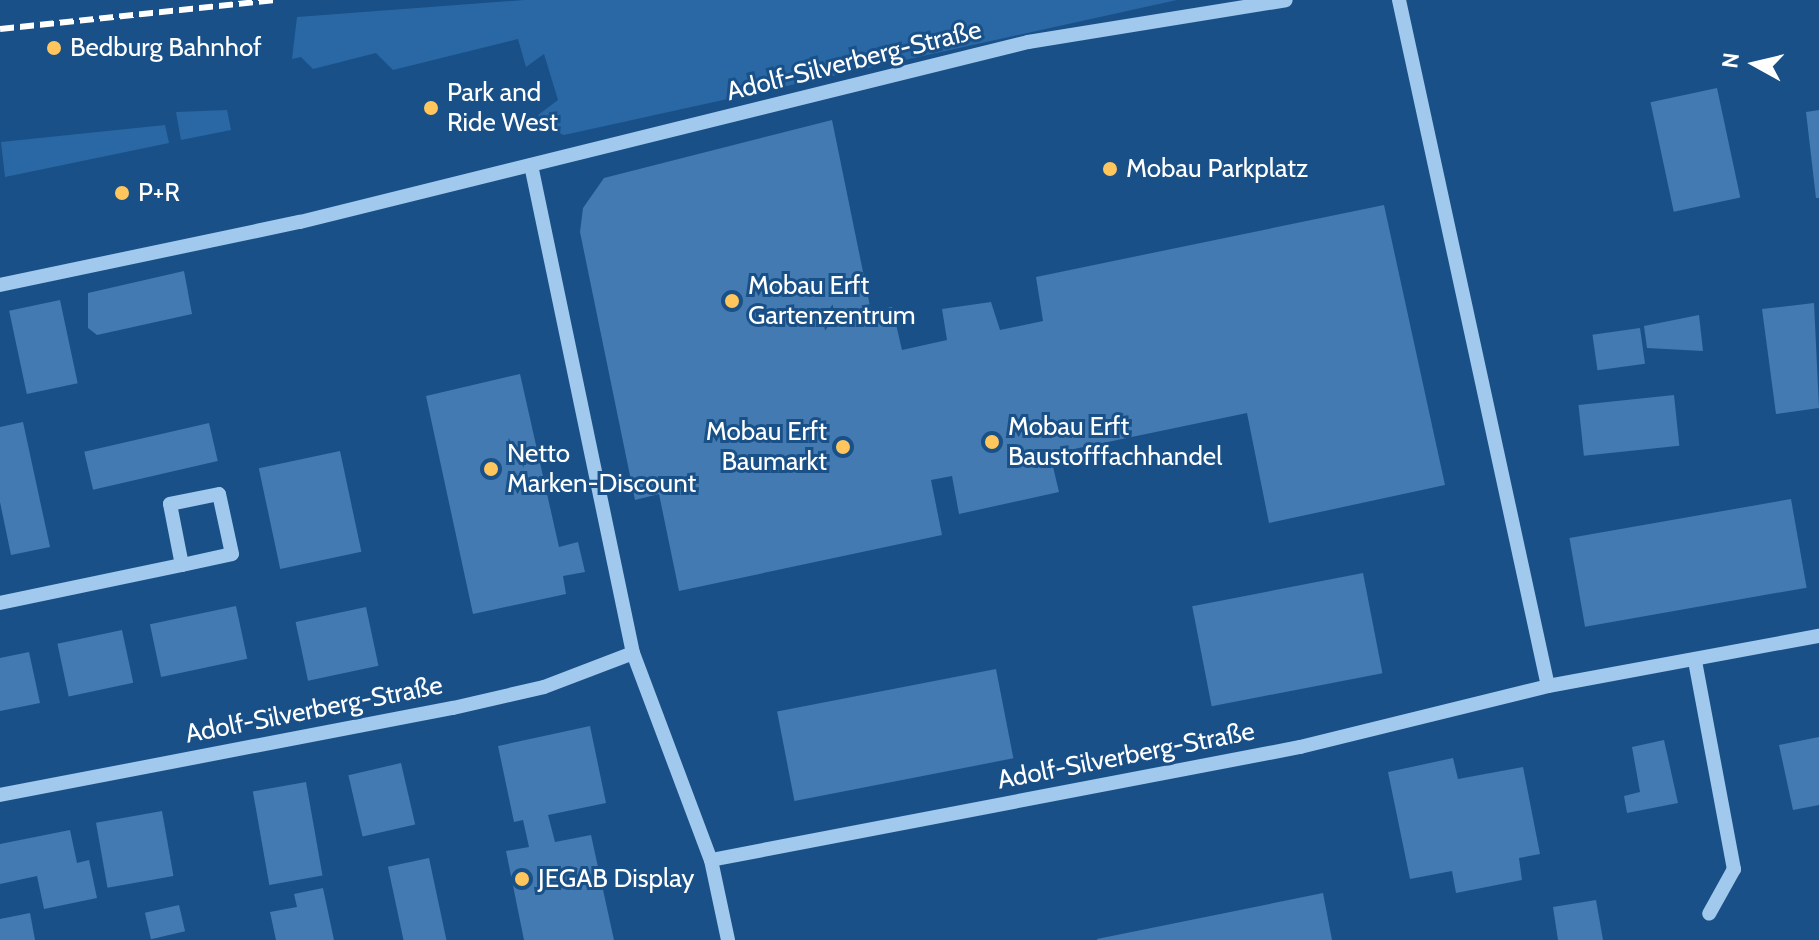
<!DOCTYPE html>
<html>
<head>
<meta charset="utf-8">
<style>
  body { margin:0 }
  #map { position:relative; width:1819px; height:940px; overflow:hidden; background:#195088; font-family:Cabin,sans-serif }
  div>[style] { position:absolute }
  .green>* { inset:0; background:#2968a5 }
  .building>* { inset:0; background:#427ab1; transform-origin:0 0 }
  .minor>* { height:14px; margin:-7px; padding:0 7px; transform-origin:7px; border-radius:7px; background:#a1c8ed }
  .rail>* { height:6px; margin-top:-3px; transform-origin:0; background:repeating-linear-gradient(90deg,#fff 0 14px,transparent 0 20px) }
  .dots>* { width:22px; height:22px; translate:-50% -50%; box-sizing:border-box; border:4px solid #195088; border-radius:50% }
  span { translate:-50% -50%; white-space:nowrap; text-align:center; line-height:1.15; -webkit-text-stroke:6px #195088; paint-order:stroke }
  .poi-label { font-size:26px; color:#fff }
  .left { translate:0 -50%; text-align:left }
  .right { translate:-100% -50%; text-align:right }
  .street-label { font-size:26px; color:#fff }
  .north { position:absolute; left:1715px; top:24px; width:80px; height:80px; -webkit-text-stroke:6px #195088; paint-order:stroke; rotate:278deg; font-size:22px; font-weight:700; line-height:32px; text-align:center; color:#fff }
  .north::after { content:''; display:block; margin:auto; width:28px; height:36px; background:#fff; clip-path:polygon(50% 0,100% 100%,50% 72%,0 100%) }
</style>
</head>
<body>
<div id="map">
  <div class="green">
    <i style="clip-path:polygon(525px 0,1177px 0,564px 135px,545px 128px,538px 115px,558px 100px,544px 54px,526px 67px,518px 39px,393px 70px,376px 53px,313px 69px,301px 57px,292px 59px,297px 17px)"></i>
    <i style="clip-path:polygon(227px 110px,231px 130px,181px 140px,176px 112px)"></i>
    <i style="clip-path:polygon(165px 125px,169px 143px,5px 177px,1px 142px)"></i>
  </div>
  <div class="building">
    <i style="left:1717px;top:88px;width:112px;height:68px;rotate:78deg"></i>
    <i style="clip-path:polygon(1819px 110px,1819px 198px,1816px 198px,1806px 112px)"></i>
    <i style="clip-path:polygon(832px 120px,871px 311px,892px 307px,902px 350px,947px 340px,942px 309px,991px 302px,1000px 330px,1043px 321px,1036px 277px,1384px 205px,1445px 485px,1269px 523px,1247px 413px,1050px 454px,1059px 492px,959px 514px,952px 476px,931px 480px,942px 535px,679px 591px,659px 494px,635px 500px,580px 232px,583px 208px,604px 178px)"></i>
    <i style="clip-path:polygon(184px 271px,192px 314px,97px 335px,88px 328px,88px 293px)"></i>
    <i style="left:60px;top:300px;width:85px;height:52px;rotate:78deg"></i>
    <i style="clip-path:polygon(1814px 303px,1819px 408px,1776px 414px,1762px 309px)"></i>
    <i style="clip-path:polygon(1699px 315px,1703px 351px,1647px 348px,1644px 326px)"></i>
    <i style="left:1640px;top:328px;width:36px;height:48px;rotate:82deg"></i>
    <i style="clip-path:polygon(520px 374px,559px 547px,578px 542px,585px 572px,563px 576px,566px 594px,473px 614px,426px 396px)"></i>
    <i style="left:1674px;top:395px;width:51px;height:96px;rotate:84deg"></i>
    <i style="clip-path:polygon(23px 422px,50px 547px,11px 555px,0 502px,0 427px)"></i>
    <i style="left:209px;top:423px;width:39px;height:128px;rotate:77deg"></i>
    <i style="left:340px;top:451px;width:103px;height:83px;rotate:78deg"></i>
    <i style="left:1791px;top:499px;width:90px;height:225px;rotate:80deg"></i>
    <i style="left:1363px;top:573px;width:102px;height:174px;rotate:79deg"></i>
    <i style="left:236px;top:606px;width:54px;height:88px;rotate:78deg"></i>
    <i style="left:366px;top:607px;width:60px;height:72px;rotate:78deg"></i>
    <i style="left:122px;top:630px;width:54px;height:66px;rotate:78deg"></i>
    <i style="clip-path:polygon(29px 652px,40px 703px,0 711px,0 658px)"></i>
    <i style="left:996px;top:669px;width:91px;height:223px;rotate:79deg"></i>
    <i style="clip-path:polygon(590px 726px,606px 803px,548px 815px,555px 842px,591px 835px,614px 940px,524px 940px,506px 851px,529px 847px,523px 820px,514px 822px,498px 746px)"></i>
    <i style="clip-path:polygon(1819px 737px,1819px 805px,1793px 810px,1779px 745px)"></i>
    <i style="clip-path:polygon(1664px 740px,1678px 803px,1627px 813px,1624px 796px,1640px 792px,1632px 747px)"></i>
    <i style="clip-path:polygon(1453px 758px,1458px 779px,1523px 767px,1540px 854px,1519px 858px,1522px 880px,1456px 893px,1452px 871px,1410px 879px,1388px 772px)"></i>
    <i style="left:401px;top:763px;width:63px;height:54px;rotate:77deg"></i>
    <i style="left:306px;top:782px;width:95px;height:54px;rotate:80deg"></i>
    <i style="left:162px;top:811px;width:66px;height:67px;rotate:80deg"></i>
    <i style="clip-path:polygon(70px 830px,77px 863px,89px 860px,97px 898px,44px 909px,37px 876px,0 884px,0 844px)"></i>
    <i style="left:429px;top:858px;width:84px;height:42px;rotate:78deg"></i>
    <i style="clip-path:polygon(323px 888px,334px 940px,276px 940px,270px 912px,297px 907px,294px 894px)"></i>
    <i style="clip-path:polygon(1323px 893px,1332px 940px,1097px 940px,1097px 939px)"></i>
    <i style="clip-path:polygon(1596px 900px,1603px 940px,1558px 940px,1553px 907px)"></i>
    <i style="left:179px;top:905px;width:27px;height:35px;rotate:77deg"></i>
    <i style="clip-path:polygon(30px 913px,35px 940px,0 940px,0 919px)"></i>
  </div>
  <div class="minor">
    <i style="left:1399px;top:0;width:702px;rotate:77.75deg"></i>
    <i style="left:531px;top:165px;width:499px;rotate:78.2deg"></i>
    <i style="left:633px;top:653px;width:221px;rotate:69.4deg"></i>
    <i style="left:711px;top:860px;width:82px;rotate:78deg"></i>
    <i style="left:0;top:285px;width:307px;rotate:-11.9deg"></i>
    <i style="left:300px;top:222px;width:750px;rotate:-13.89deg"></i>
    <i style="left:1028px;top:42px;width:261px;rotate:-9.2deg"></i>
    <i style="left:0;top:603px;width:186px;rotate:-11.8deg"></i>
    <i style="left:182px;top:565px;width:51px;rotate:-12.4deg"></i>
    <i style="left:232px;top:554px;width:61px;rotate:-102.2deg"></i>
    <i style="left:219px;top:494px;width:50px;rotate:168.5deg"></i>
    <i style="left:170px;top:504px;width:62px;rotate:78.9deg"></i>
    <i style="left:1695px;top:661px;width:212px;rotate:79.4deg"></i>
    <i style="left:1734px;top:869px;width:51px;rotate:119.1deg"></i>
    <i style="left:0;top:795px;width:461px;rotate:-10.9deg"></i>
    <i style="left:453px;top:708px;width:93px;rotate:-13deg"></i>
    <i style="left:544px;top:687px;width:95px;rotate:-20.9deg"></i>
    <i style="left:711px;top:860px;width:600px;rotate:-10.86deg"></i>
    <i style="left:1300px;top:747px;width:255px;rotate:-13.8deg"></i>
    <i style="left:1548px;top:686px;width:276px;rotate:-10.5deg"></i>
  </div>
  <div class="rail">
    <i style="left:0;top:29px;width:279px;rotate:-6deg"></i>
  </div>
  <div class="dots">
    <i style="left:54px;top:48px;background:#ffc65d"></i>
    <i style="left:431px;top:108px;background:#ffc65d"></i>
    <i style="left:1110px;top:169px;background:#ffc65d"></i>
    <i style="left:122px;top:193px;background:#ffc65d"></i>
    <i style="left:732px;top:301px;background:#ffc65d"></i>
    <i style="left:992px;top:442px;background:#ffc65d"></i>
    <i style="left:843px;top:447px;background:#ffc65d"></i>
    <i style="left:491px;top:469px;background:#ffc65d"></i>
    <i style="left:522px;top:879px;background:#ffc65d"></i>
  </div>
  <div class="poi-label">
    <span class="left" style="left:70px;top:48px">Bedburg Bahnhof</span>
    <span class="left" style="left:447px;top:108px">Park and<br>Ride West</span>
    <span class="left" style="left:1126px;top:169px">Mobau Parkplatz</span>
    <span class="left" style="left:138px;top:193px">P+R</span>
    <span class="left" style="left:748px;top:301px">Mobau Erft<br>Gartenzentrum</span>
    <span class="left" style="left:1008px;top:442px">Mobau Erft<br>Baustofffachhandel</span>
    <span class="right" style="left:827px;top:447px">Mobau Erft<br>Baumarkt</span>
    <span class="left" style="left:507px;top:469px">Netto<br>Marken-Discount</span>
    <span class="left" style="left:538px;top:879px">JEGAB Display</span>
  </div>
  <div class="street-label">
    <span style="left:854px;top:61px;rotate:-14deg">Adolf-Silverberg-Straße</span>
    <span style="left:314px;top:710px;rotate:-11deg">Adolf-Silverberg-Straße</span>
    <span style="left:1126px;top:756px;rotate:-11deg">Adolf-Silverberg-Straße</span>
  </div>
  <div class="north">N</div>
</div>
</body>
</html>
